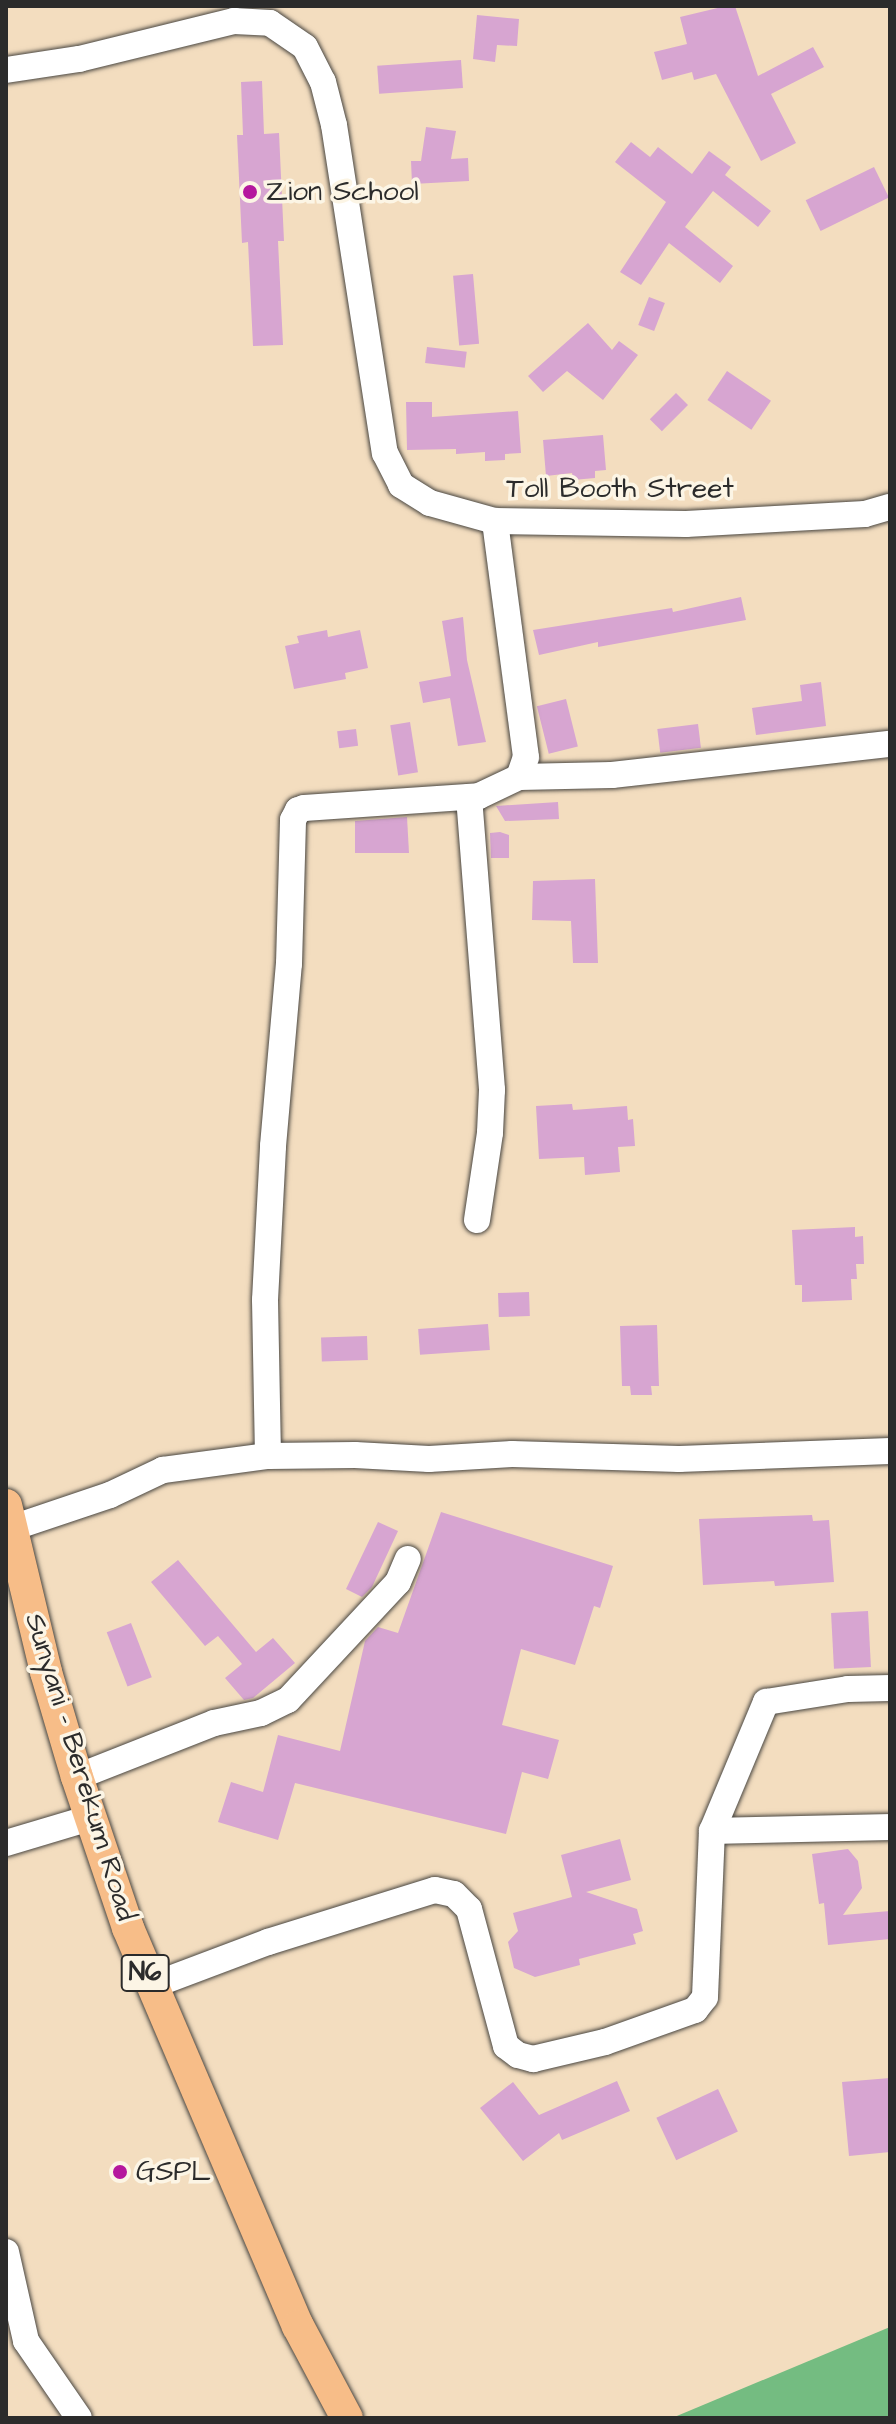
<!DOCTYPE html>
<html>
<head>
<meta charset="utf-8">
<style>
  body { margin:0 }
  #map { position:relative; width:896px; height:2424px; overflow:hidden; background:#f3ddbf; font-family:"Architects Daughter",sans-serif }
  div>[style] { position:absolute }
  .forest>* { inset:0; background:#74bc81 }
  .building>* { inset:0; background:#d7a5d1; transform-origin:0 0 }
  .roads { filter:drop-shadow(0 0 2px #494641) drop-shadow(0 0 2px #494641) }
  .minor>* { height:26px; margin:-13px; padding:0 13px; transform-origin:13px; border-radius:13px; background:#fff }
  .major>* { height:32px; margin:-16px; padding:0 16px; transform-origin:16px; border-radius:16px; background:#f7bd88 }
  .dots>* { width:22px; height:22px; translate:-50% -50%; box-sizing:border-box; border:4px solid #fcf5e5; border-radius:50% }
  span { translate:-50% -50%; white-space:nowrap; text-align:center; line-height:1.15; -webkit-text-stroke:7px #fcf5e5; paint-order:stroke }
  .shield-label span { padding:2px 6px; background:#fcf5e5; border:2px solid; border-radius:6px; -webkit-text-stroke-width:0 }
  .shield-label { font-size:26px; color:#2b2b2b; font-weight:700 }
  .poi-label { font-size:28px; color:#2b2b2b }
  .left { translate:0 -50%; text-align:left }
  .street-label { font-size:28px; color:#2b2b2b }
  .frame { position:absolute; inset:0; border:8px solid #2b2b2b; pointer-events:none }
</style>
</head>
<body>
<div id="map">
  <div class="forest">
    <i style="clip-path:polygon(890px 2327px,890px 2418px,672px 2418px)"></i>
  </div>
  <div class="building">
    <i style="clip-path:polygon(726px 6px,735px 6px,758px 76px,813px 47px,824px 67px,771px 94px,796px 143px,761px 161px,716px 74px,694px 80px,692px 72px,662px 80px,654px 52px,687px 44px,680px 17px)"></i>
    <i style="clip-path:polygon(477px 15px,519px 19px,517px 46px,497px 45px,495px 62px,473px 59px)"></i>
    <i style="left:461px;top:60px;width:28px;height:84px;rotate:86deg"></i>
    <i style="clip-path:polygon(262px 81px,264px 134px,279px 133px,284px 241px,278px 241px,283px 345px,253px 346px,248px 242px,242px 243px,237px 135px,243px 135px,241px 82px)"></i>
    <i style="clip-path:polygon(426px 127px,456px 131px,451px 159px,468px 158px,469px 181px,412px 184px,411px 161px,421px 161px)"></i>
    <i style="clip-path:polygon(631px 142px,650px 157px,658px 147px,692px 174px,709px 151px,731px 167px,725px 175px,771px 211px,758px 227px,713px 191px,685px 227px,733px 266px,720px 283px,669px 243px,641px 285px,620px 272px,666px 202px,615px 162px)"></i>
    <i style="left:874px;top:167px;width:34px;height:76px;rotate:64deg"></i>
    <i style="left:473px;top:274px;width:70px;height:20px;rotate:85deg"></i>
    <i style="left:649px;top:297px;width:17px;height:30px;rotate:21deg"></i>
    <i style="clip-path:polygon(588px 323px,612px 350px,619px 341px,638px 355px,603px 400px,567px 371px,543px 392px,528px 376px)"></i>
    <i style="left:427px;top:347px;width:40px;height:16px;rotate:7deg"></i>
    <i style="left:727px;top:371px;width:53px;height:35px;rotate:34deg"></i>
    <i style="left:676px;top:393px;width:17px;height:37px;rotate:45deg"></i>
    <i style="clip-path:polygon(406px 402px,432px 402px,432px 417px,518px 411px,521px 453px,505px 454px,505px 460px,485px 461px,485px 452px,456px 454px,456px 449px,407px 450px)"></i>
    <i style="clip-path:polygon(603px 435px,606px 470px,595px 471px,595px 478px,573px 480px,572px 473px,546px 476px,543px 440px)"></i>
    <i style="clip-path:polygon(741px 597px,746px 620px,598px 647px,598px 642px,539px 655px,533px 630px,672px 608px,673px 612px)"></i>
    <i style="clip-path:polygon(463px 617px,467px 660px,486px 742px,458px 746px,450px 698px,423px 703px,419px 682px,451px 676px,442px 621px)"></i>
    <i style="clip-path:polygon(327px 630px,328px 637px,360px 630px,368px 668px,345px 673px,346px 679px,294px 689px,285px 646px,299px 643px,297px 636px)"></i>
    <i style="clip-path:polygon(821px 682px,826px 726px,756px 735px,752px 708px,802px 701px,800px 685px)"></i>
    <i style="left:566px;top:699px;width:49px;height:30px;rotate:76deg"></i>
    <i style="left:410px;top:722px;width:51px;height:20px;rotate:81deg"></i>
    <i style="left:698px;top:724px;width:24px;height:41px;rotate:83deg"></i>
    <i style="left:356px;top:729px;width:17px;height:19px;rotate:83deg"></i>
    <i style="clip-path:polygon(558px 802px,559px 819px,505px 821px,496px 806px)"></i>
    <i style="clip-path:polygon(407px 817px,409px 853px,355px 853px,355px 821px)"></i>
    <i style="clip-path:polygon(500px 832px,509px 835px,509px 858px,491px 858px,490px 833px)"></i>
    <i style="clip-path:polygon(595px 879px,598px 963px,573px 963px,571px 921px,532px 920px,533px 881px)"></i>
    <i style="clip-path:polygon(572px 1104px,573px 1110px,627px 1106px,628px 1120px,633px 1119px,635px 1146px,618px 1147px,620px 1172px,585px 1175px,584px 1157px,539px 1159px,536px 1106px)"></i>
    <i style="clip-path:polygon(855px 1227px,855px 1237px,863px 1236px,864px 1264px,856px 1264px,857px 1279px,851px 1279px,852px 1300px,802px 1302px,802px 1285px,795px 1285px,792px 1230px)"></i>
    <i style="left:529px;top:1292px;width:24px;height:31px;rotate:88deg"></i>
    <i style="left:488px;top:1324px;width:26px;height:70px;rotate:86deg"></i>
    <i style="clip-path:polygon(657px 1325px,659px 1386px,651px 1386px,652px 1395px,631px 1395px,630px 1386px,622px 1386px,620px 1326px)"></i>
    <i style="left:367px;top:1336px;width:24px;height:46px;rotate:88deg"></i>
    <i style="clip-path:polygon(441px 1512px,613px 1566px,600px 1608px,594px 1606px,575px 1665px,521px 1649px,502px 1725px,559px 1740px,548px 1779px,522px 1772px,506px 1834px,295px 1783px,278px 1840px,218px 1822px,231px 1782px,263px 1792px,278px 1735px,340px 1751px,365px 1641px,378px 1627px,398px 1633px)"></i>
    <i style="clip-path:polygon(812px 1515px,813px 1521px,829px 1520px,834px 1582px,775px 1586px,774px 1581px,703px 1585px,699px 1519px)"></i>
    <i style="clip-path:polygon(378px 1522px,398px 1531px,372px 1587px,362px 1597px,346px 1589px)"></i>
    <i style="clip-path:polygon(178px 1560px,256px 1652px,273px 1638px,295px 1663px,253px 1698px,244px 1700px,225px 1678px,242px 1664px,218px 1636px,205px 1646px,151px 1582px)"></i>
    <i style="left:868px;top:1611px;width:56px;height:37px;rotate:87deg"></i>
    <i style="left:131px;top:1623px;width:58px;height:26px;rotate:69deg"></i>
    <i style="clip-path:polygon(620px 1839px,631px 1880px,586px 1892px,637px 1909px,643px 1931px,633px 1934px,636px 1944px,579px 1959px,580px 1965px,535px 1977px,514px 1968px,508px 1942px,518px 1931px,513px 1913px,572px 1897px,561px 1855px)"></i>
    <i style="clip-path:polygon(848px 1849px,858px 1861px,862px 1888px,843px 1915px,890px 1911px,890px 1939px,828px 1945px,824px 1903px,819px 1904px,812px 1854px)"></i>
    <i style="clip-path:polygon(890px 2078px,890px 2152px,849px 2156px,842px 2082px)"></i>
    <i style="clip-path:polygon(617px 2081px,630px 2111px,562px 2140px,559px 2133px,523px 2161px,480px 2108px,513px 2082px,539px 2115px)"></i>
    <i style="left:718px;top:2089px;width:47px;height:68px;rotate:65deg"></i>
  </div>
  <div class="roads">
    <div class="minor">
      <i style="left:6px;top:70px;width:74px;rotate:-8.6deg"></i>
      <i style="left:79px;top:59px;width:160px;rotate:-13.8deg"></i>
      <i style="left:234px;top:21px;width:36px;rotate:3deg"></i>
      <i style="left:270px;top:23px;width:42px;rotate:34.4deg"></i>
      <i style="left:305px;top:47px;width:39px;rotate:63deg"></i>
      <i style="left:323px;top:82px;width:44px;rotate:75.7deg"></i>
      <i style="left:334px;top:125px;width:332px;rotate:81.2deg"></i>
      <i style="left:385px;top:453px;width:36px;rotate:63deg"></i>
      <i style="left:401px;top:485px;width:34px;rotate:32deg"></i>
      <i style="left:430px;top:503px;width:67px;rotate:15.5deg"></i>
      <i style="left:495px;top:521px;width:191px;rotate:0.9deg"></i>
      <i style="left:686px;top:524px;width:179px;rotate:-3.2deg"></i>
      <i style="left:865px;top:514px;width:26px;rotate:-16deg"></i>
      <i style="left:519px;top:777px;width:93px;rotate:-1.2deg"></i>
      <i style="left:612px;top:775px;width:280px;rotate:-6.4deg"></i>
      <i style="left:469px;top:797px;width:294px;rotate:85.5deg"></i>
      <i style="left:492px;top:1090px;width:43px;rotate:92.7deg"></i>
      <i style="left:490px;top:1133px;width:88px;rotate:98.5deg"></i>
      <i style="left:268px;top:1456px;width:87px;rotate:-0.7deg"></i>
      <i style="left:355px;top:1455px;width:74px;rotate:3.1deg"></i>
      <i style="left:429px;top:1459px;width:83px;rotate:-3.4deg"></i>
      <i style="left:512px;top:1454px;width:167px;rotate:1.7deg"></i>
      <i style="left:679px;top:1459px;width:211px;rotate:-2.2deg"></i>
      <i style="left:12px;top:1528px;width:103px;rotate:-18.6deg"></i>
      <i style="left:110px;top:1495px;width:59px;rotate:-25.3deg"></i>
      <i style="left:163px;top:1470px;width:106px;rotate:-7.6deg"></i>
      <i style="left:268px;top:1456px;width:156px;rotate:-91.1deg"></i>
      <i style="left:265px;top:1300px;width:154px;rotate:-87deg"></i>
      <i style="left:273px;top:1146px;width:183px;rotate:-85deg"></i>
      <i style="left:289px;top:964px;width:144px;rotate:-88.4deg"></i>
      <i style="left:293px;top:820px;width:11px;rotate:-63deg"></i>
      <i style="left:298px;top:810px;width:6px;rotate:-18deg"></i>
      <i style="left:304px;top:808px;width:175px;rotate:-3.9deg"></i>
      <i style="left:479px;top:796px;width:44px;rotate:-25.4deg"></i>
      <i style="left:519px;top:777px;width:21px;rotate:-71deg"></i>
      <i style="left:526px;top:757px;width:238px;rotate:-97.5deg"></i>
      <i style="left:77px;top:1777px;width:147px;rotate:-21.5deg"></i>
      <i style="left:214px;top:1723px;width:48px;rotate:-12deg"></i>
      <i style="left:261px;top:1713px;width:30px;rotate:-26deg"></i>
      <i style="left:288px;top:1700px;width:161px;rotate:-47deg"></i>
      <i style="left:398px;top:1582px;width:25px;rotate:-67deg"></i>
      <i style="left:712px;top:1831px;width:140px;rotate:-67.3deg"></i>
      <i style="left:766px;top:1702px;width:83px;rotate:-9deg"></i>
      <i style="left:848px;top:1689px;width:42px;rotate:-1.4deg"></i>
      <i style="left:6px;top:1843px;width:88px;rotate:-16.6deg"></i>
      <i style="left:151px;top:1986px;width:125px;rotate:-20.6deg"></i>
      <i style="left:268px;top:1942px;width:175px;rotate:-17.3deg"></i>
      <i style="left:435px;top:1890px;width:19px;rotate:12deg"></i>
      <i style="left:454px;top:1894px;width:21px;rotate:45deg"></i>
      <i style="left:469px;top:1909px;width:142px;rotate:74.9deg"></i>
      <i style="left:506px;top:2046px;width:15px;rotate:37deg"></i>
      <i style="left:518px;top:2055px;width:16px;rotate:15deg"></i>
      <i style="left:533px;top:2059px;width:74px;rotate:-13.3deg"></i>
      <i style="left:605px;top:2042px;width:96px;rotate:-19.6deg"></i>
      <i style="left:695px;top:2010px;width:16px;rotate:-52deg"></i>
      <i style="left:705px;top:1997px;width:166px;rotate:-87.6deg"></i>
      <i style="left:712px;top:1831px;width:178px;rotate:-1.3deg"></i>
      <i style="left:6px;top:2252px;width:91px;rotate:77.3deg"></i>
      <i style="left:26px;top:2341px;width:93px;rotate:55.5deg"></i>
    </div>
    <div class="major">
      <i style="left:6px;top:1505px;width:172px;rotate:76.5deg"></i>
      <i style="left:46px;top:1672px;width:109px;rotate:73.6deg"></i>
      <i style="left:77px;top:1777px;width:159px;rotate:71.3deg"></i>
      <i style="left:128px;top:1928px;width:433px;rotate:66.9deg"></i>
      <i style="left:298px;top:2326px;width:104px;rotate:62deg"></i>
    </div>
  </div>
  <div class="dots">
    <i style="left:250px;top:192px;background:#b5179e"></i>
    <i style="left:120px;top:2172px;background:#b5179e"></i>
  </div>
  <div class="shield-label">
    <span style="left:145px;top:1973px">N6</span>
  </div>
  <div class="poi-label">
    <span class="left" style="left:266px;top:192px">Zion School</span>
    <span class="left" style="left:136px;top:2172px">GSPL</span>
  </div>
  <div class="street-label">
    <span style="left:620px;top:489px">Toll Booth Street</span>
    <span style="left:80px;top:1767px;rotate:73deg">Sunyani - Berekum Road</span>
  </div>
  <div class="frame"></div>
</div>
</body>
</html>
